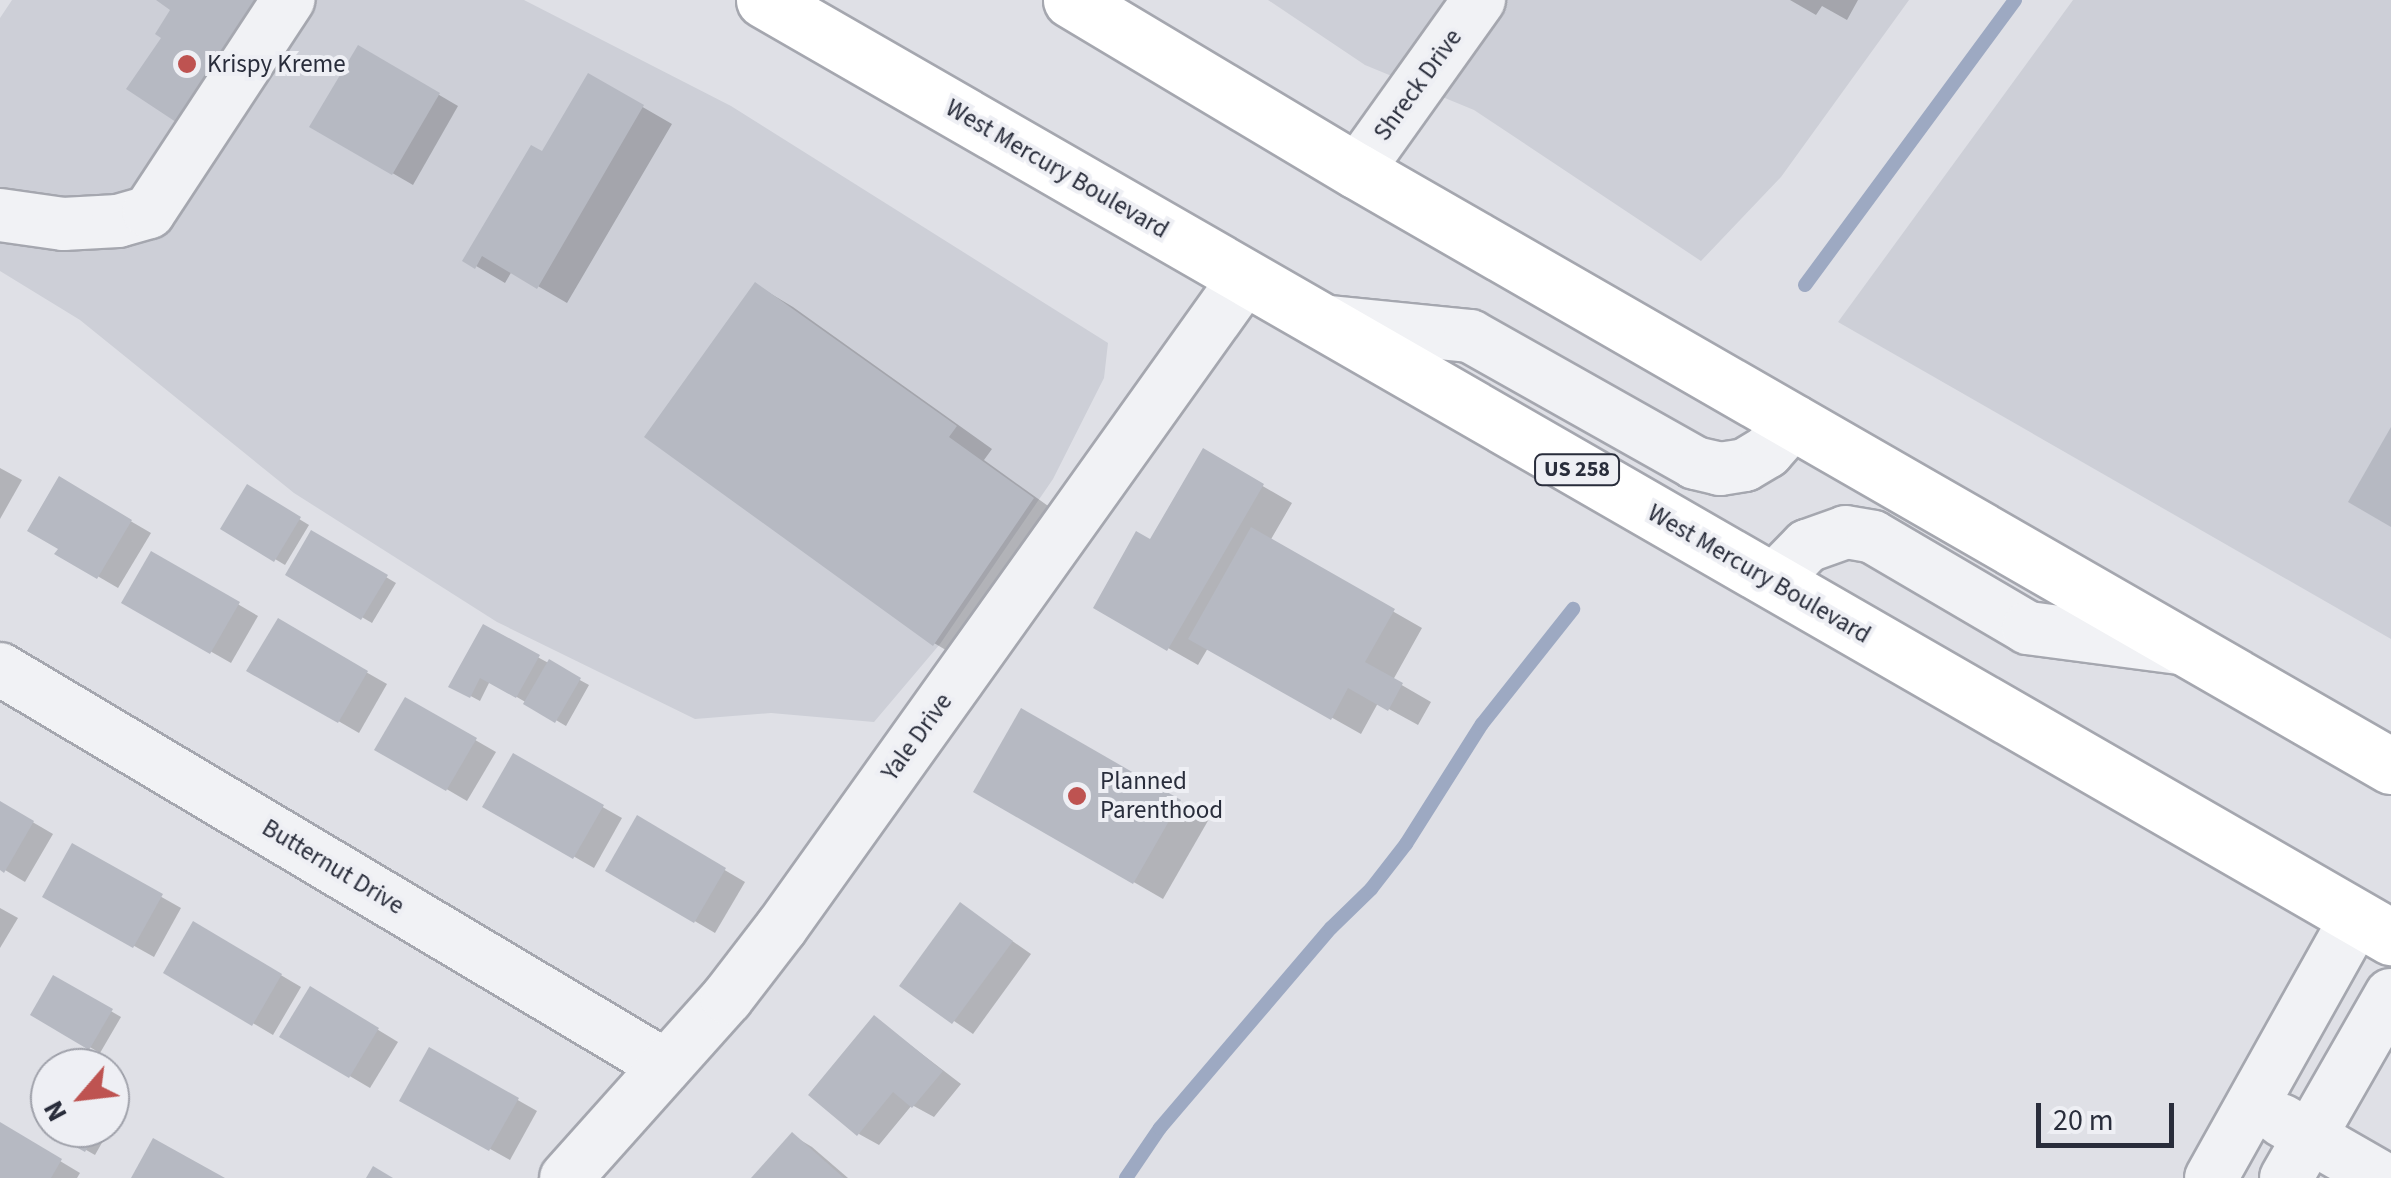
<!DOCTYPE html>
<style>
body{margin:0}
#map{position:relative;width:2391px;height:1178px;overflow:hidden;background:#dfe0e6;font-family:"Source Sans 3",sans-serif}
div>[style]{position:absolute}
.built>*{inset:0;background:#cdcfd7}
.shadow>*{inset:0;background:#0003}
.stream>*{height:14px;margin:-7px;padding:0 7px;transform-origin:7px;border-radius:7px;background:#9da9c2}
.building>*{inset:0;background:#b6b9c2}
.roads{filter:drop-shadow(2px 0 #a5a7af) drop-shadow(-2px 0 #a5a7af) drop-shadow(0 2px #a5a7af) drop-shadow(0 -2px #a5a7af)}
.minor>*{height:52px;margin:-26px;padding:0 26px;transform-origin:26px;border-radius:26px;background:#f1f2f5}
.highway>*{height:55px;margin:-27.5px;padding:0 27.5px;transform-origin:27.5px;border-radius:27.5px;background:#fff}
.dots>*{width:28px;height:28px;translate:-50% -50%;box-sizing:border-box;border:5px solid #eeeff4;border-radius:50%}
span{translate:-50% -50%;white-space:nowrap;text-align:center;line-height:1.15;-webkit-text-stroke:8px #eeeff4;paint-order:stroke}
.shield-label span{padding:2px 8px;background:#eeeff4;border:2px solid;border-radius:8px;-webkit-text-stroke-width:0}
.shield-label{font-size:22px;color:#292d3b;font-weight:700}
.poi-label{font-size:25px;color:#292d3b}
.left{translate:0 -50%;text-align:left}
.street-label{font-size:25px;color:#292d3b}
.north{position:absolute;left:30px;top:1048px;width:100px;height:100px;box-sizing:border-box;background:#eeeff4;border:2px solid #9fa1aa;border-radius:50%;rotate:242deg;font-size:28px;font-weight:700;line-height:40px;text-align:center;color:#292d3b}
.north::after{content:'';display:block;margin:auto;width:35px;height:45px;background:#be5351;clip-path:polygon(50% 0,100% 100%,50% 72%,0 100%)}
.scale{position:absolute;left:2036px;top:1103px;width:138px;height:45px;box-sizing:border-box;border:5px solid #292d3b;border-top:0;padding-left:12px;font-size:30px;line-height:35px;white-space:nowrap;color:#292d3b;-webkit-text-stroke:8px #eeeff4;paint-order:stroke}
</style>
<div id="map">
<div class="built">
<div style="clip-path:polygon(12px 0,524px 0,731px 106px,1108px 343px,1104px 378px,1053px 479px,940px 644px,874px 722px,771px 713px,695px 719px,497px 622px,294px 493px,80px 320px,0 271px,0 18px)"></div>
<div style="clip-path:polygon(1268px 0,1909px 0,1781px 177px,1701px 261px,1474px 110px,1365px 65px)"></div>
<div style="clip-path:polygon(2073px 0,2391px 0,2391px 639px,1838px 322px)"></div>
</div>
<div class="shadow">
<div style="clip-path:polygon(1790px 0,1858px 0,1847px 20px,1822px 6px,1816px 15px)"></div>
<div style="clip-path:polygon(359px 48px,458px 106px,413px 185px,313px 127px)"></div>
<div style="clip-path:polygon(589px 76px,672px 124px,567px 303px,512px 271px,505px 283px,466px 260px,543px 155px)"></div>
<div style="clip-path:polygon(756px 285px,793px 307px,992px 449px,984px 460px,1069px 521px,971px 665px,934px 643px)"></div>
<div style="clip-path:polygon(1204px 452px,1292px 503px,1270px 541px,1422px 628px,1393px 680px,1431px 702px,1418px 725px,1378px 703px,1361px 734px,1208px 648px,1198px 665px,1096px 607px,1151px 543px)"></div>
<div style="clip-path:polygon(0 468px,22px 480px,0 519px)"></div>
<div style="clip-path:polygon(60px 480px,151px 533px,118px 588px,58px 553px)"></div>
<div style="clip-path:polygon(248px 488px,309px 525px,285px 565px,223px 528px)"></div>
<div style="clip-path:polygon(312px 533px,396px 583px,372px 623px,288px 574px)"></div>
<div style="clip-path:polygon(152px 554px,258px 616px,231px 663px,124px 602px)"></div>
<div style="clip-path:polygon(278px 622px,387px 684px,359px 733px,250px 670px)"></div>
<div style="clip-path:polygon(484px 628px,589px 685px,566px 726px,490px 681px,480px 701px,452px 686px)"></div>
<div style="clip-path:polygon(406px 700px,496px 752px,467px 801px,378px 749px)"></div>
<div style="clip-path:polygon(1022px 711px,1209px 819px,1163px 899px,976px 791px)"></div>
<div style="clip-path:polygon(514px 757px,622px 818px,594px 868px,486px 806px)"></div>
<div style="clip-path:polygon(0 803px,53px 834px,25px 882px,0 867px)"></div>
<div style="clip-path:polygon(638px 819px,745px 882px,715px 933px,608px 870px)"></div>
<div style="clip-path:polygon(73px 847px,181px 908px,154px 957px,45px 896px)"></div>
<div style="clip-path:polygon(961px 905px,1031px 954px,973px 1034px,903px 986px)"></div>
<div style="clip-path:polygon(0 908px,18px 918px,0 948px)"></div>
<div style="clip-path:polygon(194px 924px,301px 987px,273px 1035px,166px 972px)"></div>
<div style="clip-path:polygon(54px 978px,121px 1017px,100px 1053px,33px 1014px)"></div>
<div style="clip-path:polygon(311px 989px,398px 1042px,370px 1088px,282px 1036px)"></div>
<div style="clip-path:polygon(875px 1018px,961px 1084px,934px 1117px,912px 1105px,879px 1145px,859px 1134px)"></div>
<div style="clip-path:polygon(430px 1050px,537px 1111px,510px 1160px,402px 1100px)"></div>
<div style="clip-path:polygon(110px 1106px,120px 1111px,95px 1155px,49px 1129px,110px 1128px)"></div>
<div style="clip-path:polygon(0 1125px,80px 1173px,77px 1178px,0 1178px)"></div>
<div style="clip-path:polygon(792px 1135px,812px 1147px,848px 1178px,754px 1178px)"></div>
</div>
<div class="stream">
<div style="left:1805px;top:285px;width:354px;rotate:-53.6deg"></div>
<div style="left:1126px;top:1178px;width:60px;rotate:-55.8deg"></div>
<div style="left:1160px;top:1128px;width:263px;rotate:-49.5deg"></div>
<div style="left:1331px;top:928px;width:56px;rotate:-44.3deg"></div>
<div style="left:1371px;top:889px;width:57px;rotate:-52.1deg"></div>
<div style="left:1406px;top:844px;width:142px;rotate:-57.7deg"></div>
<div style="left:1482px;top:724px;width:147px;rotate:-51.6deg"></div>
</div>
<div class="building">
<div style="clip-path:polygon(156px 0,271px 0,188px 130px,126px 89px,161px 38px,155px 34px,170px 10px)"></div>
<div style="clip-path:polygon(358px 45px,440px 93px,392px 175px,309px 127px)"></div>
<div style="clip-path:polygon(588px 73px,644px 105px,537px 289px,482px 256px,475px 269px,462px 261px,531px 145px,542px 151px)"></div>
<div style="clip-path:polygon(755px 282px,957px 426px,949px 437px,1034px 498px,933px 646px,644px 437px)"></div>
<div style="clip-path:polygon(2391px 427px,2391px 527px,2348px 502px)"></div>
<div style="clip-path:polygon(1203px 448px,1264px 484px,1167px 651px,1093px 608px,1136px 531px,1150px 539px)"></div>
<div style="clip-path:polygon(59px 476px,132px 520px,97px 579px,54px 554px,58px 549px,27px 531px)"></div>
<div style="clip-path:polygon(247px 484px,301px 517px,274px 562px,220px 529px)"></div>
<div style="clip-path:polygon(1251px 527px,1395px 609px,1365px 662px,1403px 683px,1388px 711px,1348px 688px,1331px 720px,1188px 639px)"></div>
<div style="clip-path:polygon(311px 530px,388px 575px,361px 620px,285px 575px)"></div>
<div style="clip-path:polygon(151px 551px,240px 602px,210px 654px,121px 603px)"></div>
<div style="clip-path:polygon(278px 618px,368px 671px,338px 723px,246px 671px)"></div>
<div style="clip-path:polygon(483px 624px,540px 655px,516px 698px,480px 678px,470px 698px,448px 687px)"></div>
<div style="clip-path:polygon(549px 659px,581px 678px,555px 723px,523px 704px)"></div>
<div style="clip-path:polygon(405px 697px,477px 738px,446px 791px,374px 750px)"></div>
<div style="clip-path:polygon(1021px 708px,1181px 800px,1133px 884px,973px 792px)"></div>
<div style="clip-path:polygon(513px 753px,604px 805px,573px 859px,482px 807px)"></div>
<div style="clip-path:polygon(0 801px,34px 821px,4px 873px,0 870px)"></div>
<div style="clip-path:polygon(637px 815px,726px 868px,694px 923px,605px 871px)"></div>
<div style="clip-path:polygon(72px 843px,163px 894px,133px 948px,42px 897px)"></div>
<div style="clip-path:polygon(960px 902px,1013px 941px,952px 1024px,899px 986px)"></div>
<div style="clip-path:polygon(193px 921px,282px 974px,252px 1026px,163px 973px)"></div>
<div style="clip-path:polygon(53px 975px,113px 1009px,89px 1050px,30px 1015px)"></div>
<div style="clip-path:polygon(310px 986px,379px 1028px,349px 1078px,279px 1037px)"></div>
<div style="clip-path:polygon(874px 1015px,943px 1071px,912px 1108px,893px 1092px,857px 1136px,808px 1095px)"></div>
<div style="clip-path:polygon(429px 1047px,519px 1098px,489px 1151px,399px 1101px)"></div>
<div style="clip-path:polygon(0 1122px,62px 1159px,51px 1178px,0 1178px)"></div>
<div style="clip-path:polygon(50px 1122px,50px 1128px,98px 1128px,85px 1152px,42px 1128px)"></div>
<div style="clip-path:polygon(792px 1132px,844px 1178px,751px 1178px)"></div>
<div style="clip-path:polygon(153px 1138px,225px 1178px,131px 1178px)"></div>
<div style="clip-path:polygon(373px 1166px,393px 1178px,366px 1178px)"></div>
</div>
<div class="roads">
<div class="minor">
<div style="left:1357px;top:171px;width:210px;rotate:-54.5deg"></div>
<div style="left:0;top:215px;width:64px;rotate:8.1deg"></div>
<div style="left:63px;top:224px;width:55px;rotate:-3.1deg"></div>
<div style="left:118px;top:221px;width:32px;rotate:-16deg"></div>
<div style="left:149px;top:212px;width:254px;rotate:-56.7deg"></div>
<div style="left:1319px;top:321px;width:152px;rotate:5.7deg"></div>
<div style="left:1470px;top:336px;width:258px;rotate:29.4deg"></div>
<div style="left:1695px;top:463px;width:26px;rotate:13deg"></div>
<div style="left:1720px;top:469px;width:25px;rotate:-9deg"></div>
<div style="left:1745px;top:465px;width:26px;rotate:-31deg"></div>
<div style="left:1767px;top:452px;width:41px;rotate:-48.9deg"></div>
<div style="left:1773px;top:581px;width:49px;rotate:-45.8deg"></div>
<div style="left:1807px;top:546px;width:41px;rotate:-19.7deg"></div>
<div style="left:1846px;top:532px;width:27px;rotate:10deg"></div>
<div style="left:1873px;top:537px;width:180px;rotate:30.4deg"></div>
<div style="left:2028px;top:628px;width:161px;rotate:7.5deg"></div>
<div style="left:0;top:669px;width:775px;rotate:30.8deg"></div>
<div style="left:2281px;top:1120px;width:116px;rotate:29.9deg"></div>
<div style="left:566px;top:1178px;width:241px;rotate:-48.2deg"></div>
<div style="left:727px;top:998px;width:88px;rotate:-52.4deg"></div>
<div style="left:781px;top:928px;width:799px;rotate:-54.48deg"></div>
<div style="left:2211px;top:1178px;width:299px;rotate:-60.8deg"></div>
<div style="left:2286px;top:1178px;width:211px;rotate:-60.2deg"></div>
</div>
<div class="highway">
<div style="left:764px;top:0;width:1878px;rotate:29.94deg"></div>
<div style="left:1071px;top:0;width:333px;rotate:30.9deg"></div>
<div style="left:1357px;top:171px;width:1193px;rotate:29.92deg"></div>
</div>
</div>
<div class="dots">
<div style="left:187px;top:64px;background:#be5351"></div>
<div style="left:1077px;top:796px;background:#be5351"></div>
</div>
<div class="shield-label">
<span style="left:1577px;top:470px">US 258</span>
</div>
<div class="poi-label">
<span class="left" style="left:207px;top:64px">Krispy Kreme</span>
<span class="left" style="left:1100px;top:796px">Planned<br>Parenthood</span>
</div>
<div class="street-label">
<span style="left:1418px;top:85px;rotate:-54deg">Shreck Drive</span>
<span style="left:1057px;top:169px;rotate:30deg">West Mercury Boulevard</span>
<span style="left:1759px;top:574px;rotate:30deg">West Mercury Boulevard</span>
<span style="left:917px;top:737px;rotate:-54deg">Yale Drive</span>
<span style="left:333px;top:867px;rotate:31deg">Butternut Drive</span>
</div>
<div class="north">N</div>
<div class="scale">20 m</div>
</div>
